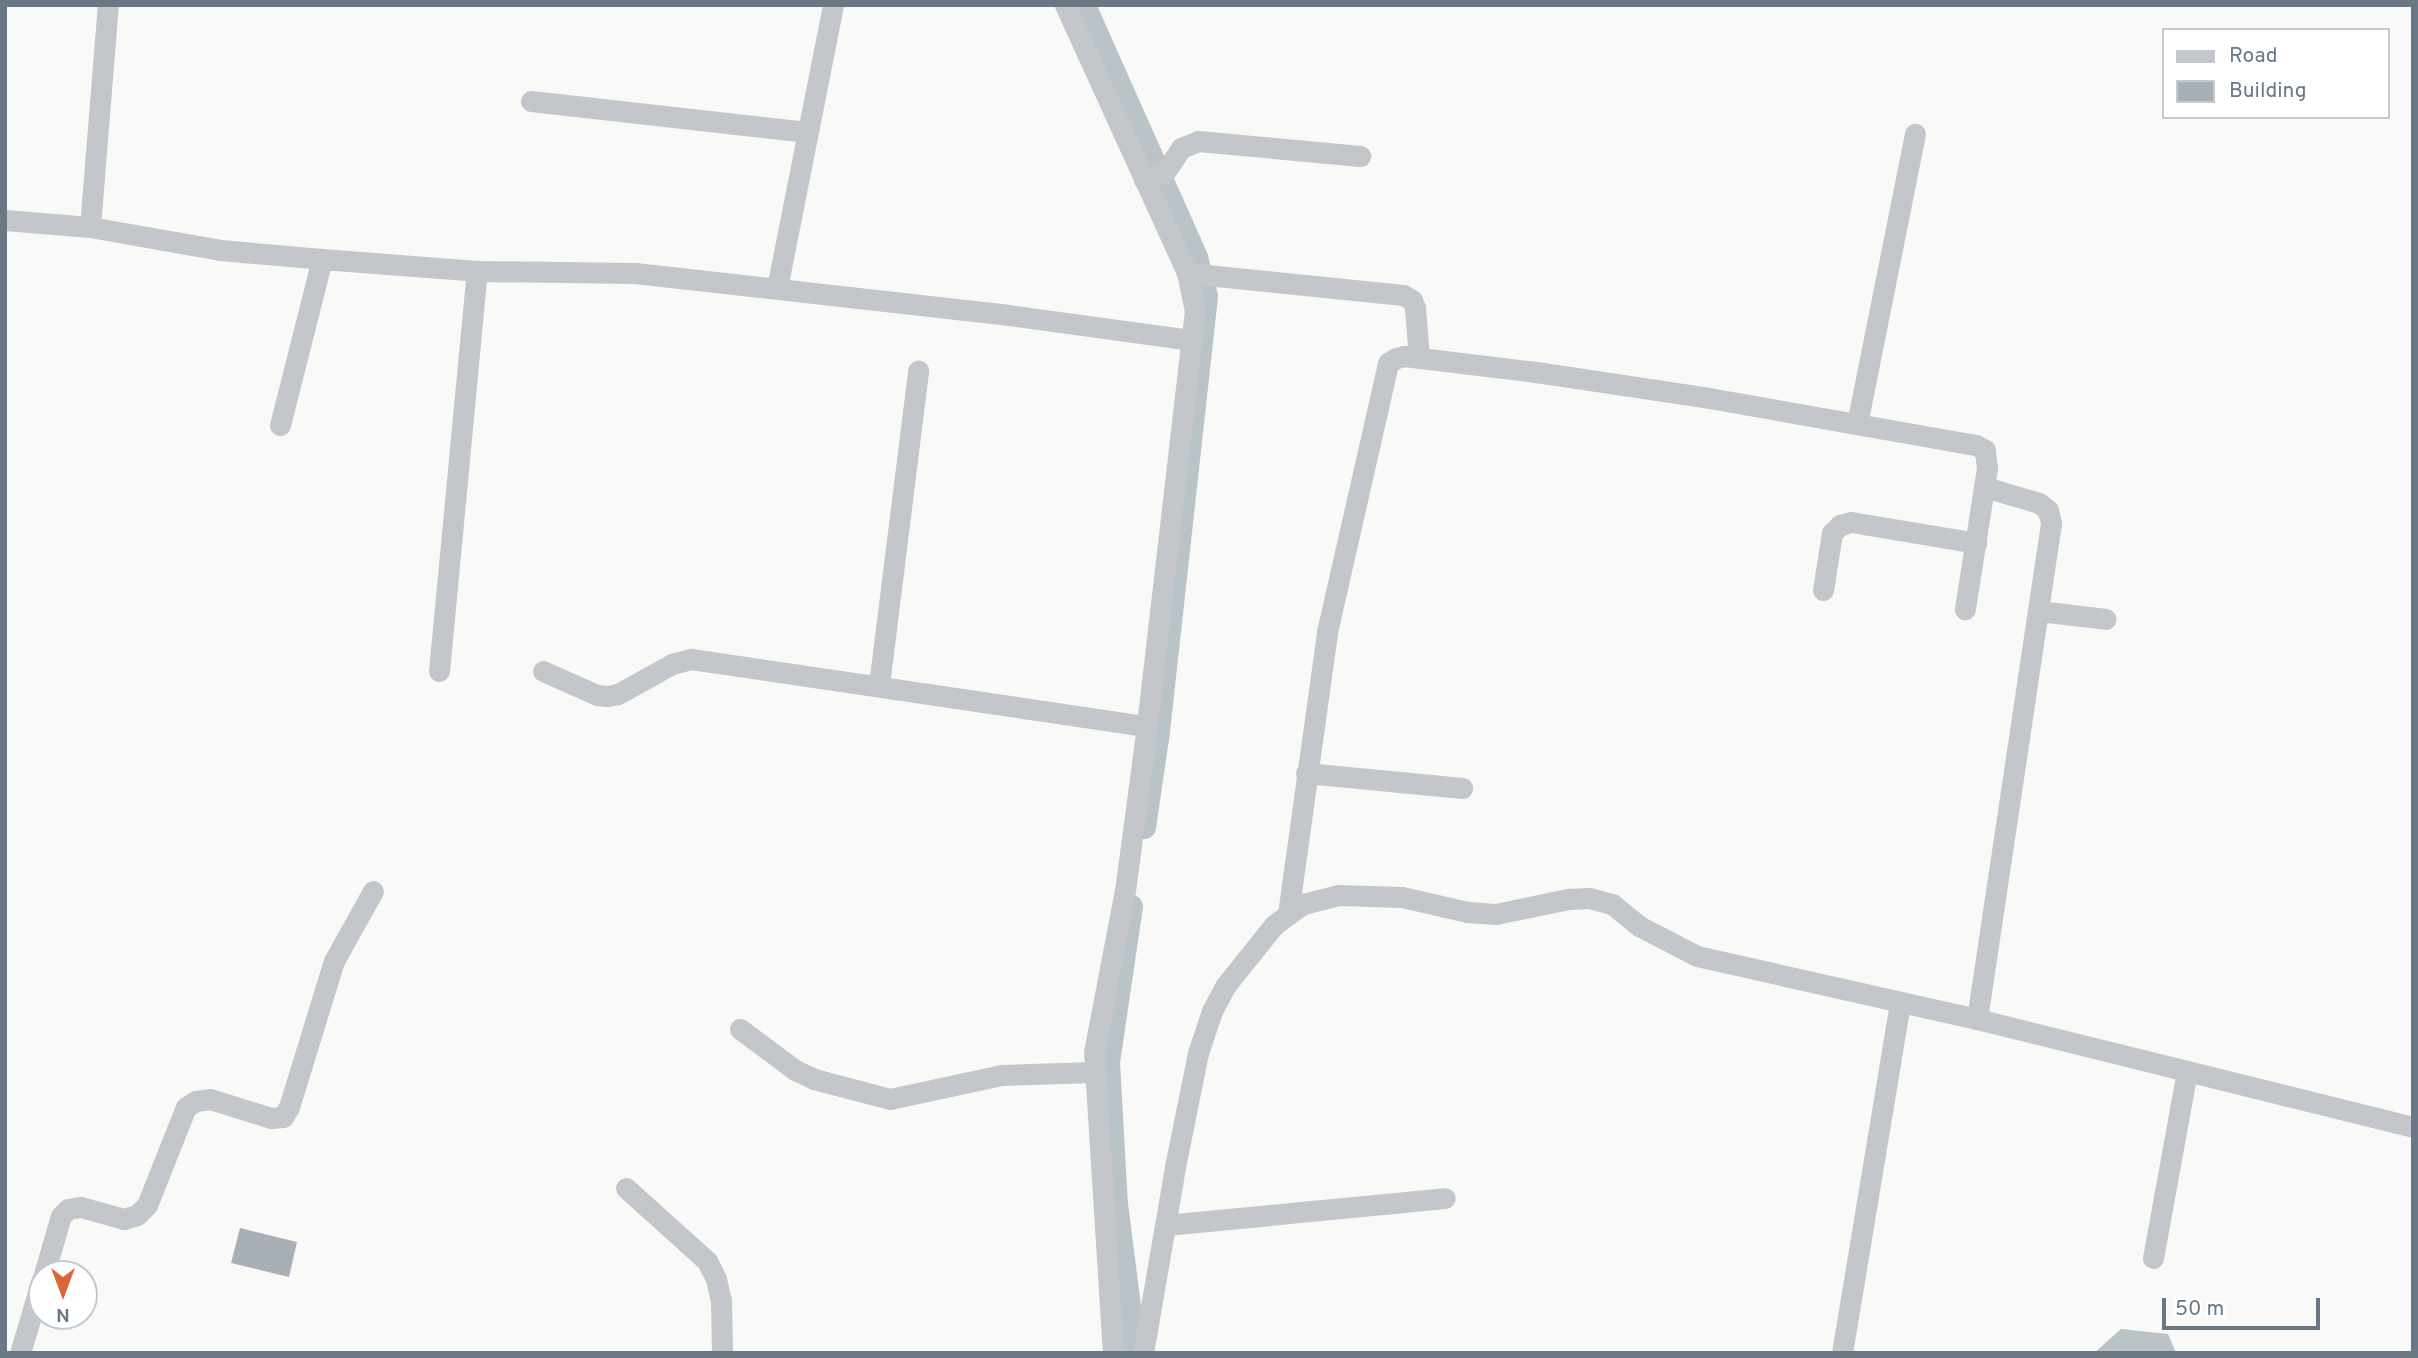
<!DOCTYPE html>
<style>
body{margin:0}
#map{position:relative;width:2418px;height:1358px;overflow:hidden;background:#f9f9f7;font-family:Overpass,sans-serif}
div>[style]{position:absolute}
.water>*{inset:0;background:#bac3c8}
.canal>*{height:23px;margin:-11.5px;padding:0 11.5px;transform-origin:11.5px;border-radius:11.5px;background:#bac3c8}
.building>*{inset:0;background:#a8afb6}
.minor>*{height:21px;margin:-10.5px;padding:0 10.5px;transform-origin:10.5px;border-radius:10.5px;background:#c3c6ca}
span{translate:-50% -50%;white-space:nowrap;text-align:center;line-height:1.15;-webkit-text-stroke:7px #fff;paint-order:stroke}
.frame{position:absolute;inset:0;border:7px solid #6a7886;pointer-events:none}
.legend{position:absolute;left:2162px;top:28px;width:228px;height:91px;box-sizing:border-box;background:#fff;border:2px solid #c3c9cf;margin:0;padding:9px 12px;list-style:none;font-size:21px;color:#6a7886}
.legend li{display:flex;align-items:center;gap:14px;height:35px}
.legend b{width:35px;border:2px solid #c3c9cf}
.north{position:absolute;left:28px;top:1260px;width:70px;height:70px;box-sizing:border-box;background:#fff;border:2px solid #c3c9cf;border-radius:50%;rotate:180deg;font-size:19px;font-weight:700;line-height:28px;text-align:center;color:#6a7886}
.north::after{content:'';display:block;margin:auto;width:24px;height:32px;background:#d96738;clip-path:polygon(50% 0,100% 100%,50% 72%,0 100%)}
.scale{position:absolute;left:2162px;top:1298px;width:158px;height:32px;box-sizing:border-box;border:4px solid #6a7886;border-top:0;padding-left:9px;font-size:21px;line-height:24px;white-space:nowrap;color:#6a7886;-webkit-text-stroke:5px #fff;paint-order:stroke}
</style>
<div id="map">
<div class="water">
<div style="clip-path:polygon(2121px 1329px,2168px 1334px,2176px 1353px,2094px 1353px)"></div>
</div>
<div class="canal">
<div style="left:1084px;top:5px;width:276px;rotate:66deg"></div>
<div style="left:1196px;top:257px;width:40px;rotate:75.6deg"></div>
<div style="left:1206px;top:296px;width:445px;rotate:96.3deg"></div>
<div style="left:1157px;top:738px;width:90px;rotate:98.3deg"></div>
<div style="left:1131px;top:906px;width:158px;rotate:98.4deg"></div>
<div style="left:1108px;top:1062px;width:141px;rotate:86.8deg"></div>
<div style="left:1116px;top:1203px;width:151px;rotate:82.8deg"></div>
</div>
<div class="building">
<div style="clip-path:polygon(240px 1228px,297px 1242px,289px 1277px,231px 1263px)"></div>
</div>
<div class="minor">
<div style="left:1065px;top:5px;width:294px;rotate:65.5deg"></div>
<div style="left:1187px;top:273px;width:38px;rotate:78deg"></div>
<div style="left:1195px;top:310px;width:419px;rotate:96.6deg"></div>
<div style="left:1147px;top:726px;width:165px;rotate:97.6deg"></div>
<div style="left:1125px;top:890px;width:165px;rotate:100.8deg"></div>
<div style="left:1094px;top:1052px;width:302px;rotate:86.4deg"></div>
<div style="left:531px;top:101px;width:278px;rotate:6.4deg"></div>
<div style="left:1144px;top:180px;width:22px;rotate:-21deg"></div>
<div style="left:1165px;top:172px;width:29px;rotate:-56deg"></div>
<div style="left:1181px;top:148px;width:18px;rotate:-22deg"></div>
<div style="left:1198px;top:141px;width:163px;rotate:5.3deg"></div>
<div style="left:5px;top:220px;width:85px;rotate:4.7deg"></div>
<div style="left:90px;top:227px;width:132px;rotate:10deg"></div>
<div style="left:220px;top:250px;width:102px;rotate:5deg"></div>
<div style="left:322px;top:259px;width:155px;rotate:4.4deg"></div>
<div style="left:477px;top:271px;width:158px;rotate:0.7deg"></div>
<div style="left:635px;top:273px;width:368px;rotate:6.4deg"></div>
<div style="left:1001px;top:314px;width:193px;rotate:7.8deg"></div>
<div style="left:90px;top:227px;width:223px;rotate:-85.4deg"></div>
<div style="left:1187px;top:273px;width:217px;rotate:5.8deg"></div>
<div style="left:1403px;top:295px;width:10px;rotate:29deg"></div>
<div style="left:1412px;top:300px;width:9px;rotate:69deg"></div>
<div style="left:1415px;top:308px;width:50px;rotate:85.4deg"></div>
<div style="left:777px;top:288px;width:288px;rotate:-78.8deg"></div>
<div style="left:1857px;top:424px;width:296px;rotate:-78.7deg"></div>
<div style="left:280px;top:425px;width:171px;rotate:-75.8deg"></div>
<div style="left:1823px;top:590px;width:58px;rotate:-81deg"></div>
<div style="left:1832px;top:533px;width:11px;rotate:-45deg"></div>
<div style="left:1840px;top:525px;width:11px;rotate:-15deg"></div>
<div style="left:1851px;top:522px;width:127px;rotate:9.5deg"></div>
<div style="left:2039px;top:611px;width:67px;rotate:6.8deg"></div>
<div style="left:439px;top:671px;width:402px;rotate:-84.6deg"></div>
<div style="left:543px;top:671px;width:59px;rotate:24deg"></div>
<div style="left:597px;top:695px;width:10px;rotate:6deg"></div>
<div style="left:607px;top:696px;width:11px;rotate:-10deg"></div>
<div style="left:618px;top:694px;width:62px;rotate:-29.1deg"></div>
<div style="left:672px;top:664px;width:20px;rotate:-15deg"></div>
<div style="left:691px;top:659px;width:461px;rotate:8.4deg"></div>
<div style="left:879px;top:685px;width:317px;rotate:-82.9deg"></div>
<div style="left:1306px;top:773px;width:157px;rotate:5.5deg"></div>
<div style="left:1288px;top:914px;width:285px;rotate:-82.1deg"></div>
<div style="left:1327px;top:632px;width:276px;rotate:-77.2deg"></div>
<div style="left:1388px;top:363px;width:9px;rotate:-32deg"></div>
<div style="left:1396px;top:358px;width:8px;rotate:-14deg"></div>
<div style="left:1404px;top:356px;width:133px;rotate:6.9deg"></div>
<div style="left:1536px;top:372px;width:175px;rotate:8.5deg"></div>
<div style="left:1709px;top:398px;width:271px;rotate:10deg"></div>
<div style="left:1976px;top:445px;width:10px;rotate:29deg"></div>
<div style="left:1985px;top:450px;width:18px;rotate:84deg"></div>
<div style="left:1987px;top:468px;width:143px;rotate:98.9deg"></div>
<div style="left:1977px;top:1019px;width:501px;rotate:-81.51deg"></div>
<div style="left:2051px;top:523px;width:13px;rotate:-103deg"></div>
<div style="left:2048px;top:510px;width:11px;rotate:-142deg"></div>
<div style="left:2039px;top:503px;width:56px;rotate:-163.5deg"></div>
<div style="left:740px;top:1029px;width:69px;rotate:36.7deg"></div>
<div style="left:795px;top:1070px;width:21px;rotate:25deg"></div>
<div style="left:814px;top:1079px;width:79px;rotate:14.7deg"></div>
<div style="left:890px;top:1099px;width:114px;rotate:-12.2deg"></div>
<div style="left:1001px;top:1075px;width:93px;rotate:-1.8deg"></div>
<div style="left:626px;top:1188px;width:109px;rotate:42deg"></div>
<div style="left:707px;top:1261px;width:20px;rotate:63deg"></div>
<div style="left:716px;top:1279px;width:22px;rotate:77deg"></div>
<div style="left:721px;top:1300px;width:53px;rotate:88.9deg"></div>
<div style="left:1166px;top:1225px;width:280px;rotate:-5.5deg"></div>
<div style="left:2153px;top:1258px;width:190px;rotate:-79.7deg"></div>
<div style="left:44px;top:1274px;width:60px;rotate:-73.7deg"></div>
<div style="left:61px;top:1216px;width:10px;rotate:-45deg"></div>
<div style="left:68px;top:1209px;width:13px;rotate:-9deg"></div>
<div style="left:81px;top:1207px;width:45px;rotate:15.6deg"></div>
<div style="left:124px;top:1219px;width:14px;rotate:-17deg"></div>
<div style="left:137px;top:1215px;width:14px;rotate:-45deg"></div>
<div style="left:147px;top:1205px;width:105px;rotate:-68.3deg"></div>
<div style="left:186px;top:1107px;width:12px;rotate:-31deg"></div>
<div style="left:196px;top:1101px;width:14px;rotate:-8deg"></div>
<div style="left:210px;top:1099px;width:64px;rotate:17.3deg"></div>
<div style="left:271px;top:1118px;width:12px;rotate:-5deg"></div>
<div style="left:283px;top:1117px;width:12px;rotate:-59deg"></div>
<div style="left:289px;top:1107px;width:153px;rotate:-72.9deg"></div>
<div style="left:334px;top:961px;width:80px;rotate:-60.9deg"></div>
<div style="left:20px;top:1353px;width:77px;rotate:-73.4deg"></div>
<div style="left:1143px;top:1353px;width:189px;rotate:-80.2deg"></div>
<div style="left:1175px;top:1167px;width:116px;rotate:-78.6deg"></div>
<div style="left:1198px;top:1053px;width:44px;rotate:-71.6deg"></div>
<div style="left:1212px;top:1011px;width:30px;rotate:-62deg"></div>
<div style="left:1226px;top:985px;width:77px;rotate:-51.3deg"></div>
<div style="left:1274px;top:925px;width:36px;rotate:-36deg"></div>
<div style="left:1303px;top:904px;width:37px;rotate:-14deg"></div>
<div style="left:1339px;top:895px;width:63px;rotate:1.8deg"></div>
<div style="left:1402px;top:897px;width:67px;rotate:13deg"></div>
<div style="left:1467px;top:912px;width:29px;rotate:4deg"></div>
<div style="left:1496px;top:914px;width:74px;rotate:-11.8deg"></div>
<div style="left:1568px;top:899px;width:21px;rotate:-3deg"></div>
<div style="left:1589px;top:898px;width:24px;rotate:15deg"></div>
<div style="left:1612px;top:904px;width:35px;rotate:39deg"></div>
<div style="left:1639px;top:926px;width:65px;rotate:27.3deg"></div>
<div style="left:1697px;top:956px;width:287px;rotate:12.7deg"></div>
<div style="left:1977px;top:1019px;width:449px;rotate:13.9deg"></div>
<div style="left:1842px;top:1353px;width:355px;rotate:-80.6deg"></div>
</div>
<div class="frame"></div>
<ul class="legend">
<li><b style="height:9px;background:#c3c6ca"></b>Road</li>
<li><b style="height:19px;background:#a8afb6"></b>Building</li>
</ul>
<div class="north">N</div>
<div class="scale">50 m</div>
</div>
